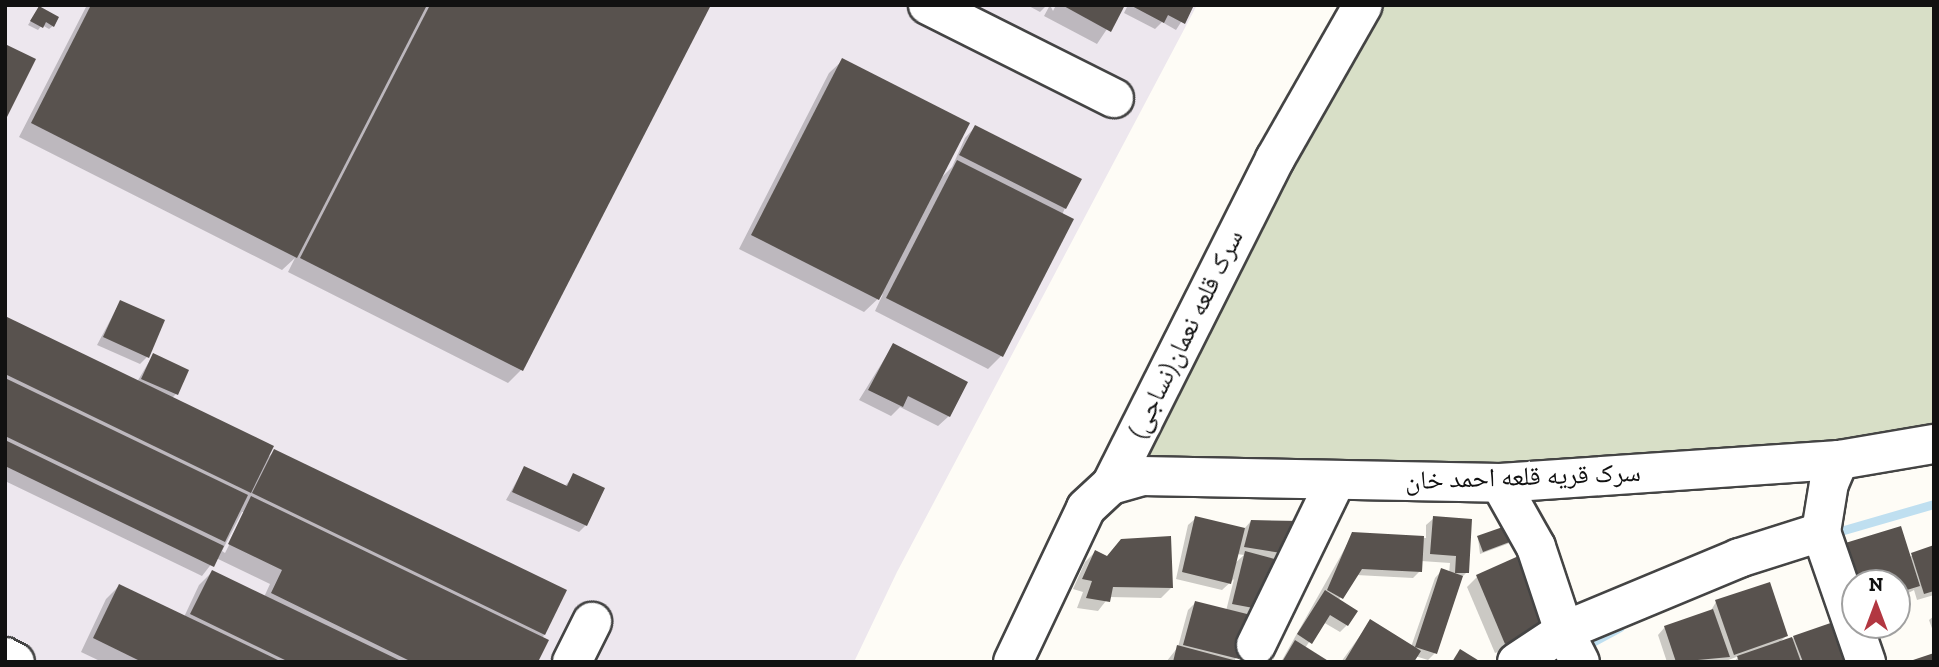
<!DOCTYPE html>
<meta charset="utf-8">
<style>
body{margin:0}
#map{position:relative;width:1939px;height:667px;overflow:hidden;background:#fefcf6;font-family:"Zilla Slab","Noto Naskh Arabic",serif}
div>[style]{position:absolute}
.industrial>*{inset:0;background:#ede7ee}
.cemetery>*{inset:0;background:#d8dfc7}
.shadow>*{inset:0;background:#0003}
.stream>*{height:9px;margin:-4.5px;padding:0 4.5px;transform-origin:4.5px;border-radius:4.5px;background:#bfdff0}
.building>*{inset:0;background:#58524e}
.roads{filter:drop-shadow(2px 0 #444) drop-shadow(-2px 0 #444) drop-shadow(0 2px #444) drop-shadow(0 -2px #444)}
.minor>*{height:38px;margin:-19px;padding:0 19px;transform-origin:19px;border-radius:19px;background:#fff}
span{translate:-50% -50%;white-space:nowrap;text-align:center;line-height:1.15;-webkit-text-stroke:7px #fff;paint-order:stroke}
.street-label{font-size:26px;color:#111}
.frame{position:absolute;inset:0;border:7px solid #111;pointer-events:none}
.north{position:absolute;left:1841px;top:569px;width:70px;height:70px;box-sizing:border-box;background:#fff;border:2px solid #a0a0a0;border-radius:50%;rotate:0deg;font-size:19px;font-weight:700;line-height:28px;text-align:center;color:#111}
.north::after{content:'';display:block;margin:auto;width:24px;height:32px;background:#b23741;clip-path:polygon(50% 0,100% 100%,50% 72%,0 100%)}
</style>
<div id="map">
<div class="industrial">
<div style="clip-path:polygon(5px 5px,1197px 5px,897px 572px,854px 662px,5px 662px)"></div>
</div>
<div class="cemetery">
<div style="clip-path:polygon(1363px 5px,1934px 5px,1934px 444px,1839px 460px,1142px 476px,1127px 454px)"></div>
</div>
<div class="shadow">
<div style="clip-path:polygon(87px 5px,709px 5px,521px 370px,508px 383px,288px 272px,295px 258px,282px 270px,19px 137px)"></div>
<div style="clip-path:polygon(1027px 5px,1047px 5px,1040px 12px)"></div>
<div style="clip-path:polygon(1050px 5px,1053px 11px,1056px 5px,1123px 5px,1097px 44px,1044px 16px)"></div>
<div style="clip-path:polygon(1128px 5px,1192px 5px,1176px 30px,1162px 22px,1155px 29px,1124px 13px)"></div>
<div style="clip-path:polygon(39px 8px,53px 26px,49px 29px,42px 25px,38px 30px,28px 25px)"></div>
<div style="clip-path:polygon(843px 60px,939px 180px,952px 167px,965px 138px,975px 127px,1065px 208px,1001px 356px,988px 369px,875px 311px,883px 294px,864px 312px,739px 249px,829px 73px)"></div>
<div style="clip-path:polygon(120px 302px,147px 357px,140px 364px,97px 345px)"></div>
<div style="clip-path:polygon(evenodd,5px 318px,137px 382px,153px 355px,176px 394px,172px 398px,266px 459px,275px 451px,544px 634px,537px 662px,102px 662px,81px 652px,106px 599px,119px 586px,184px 617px,199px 585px,212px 572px,264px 597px,270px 584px,216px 558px,202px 576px,5px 481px,5px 318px,242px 512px,246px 512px,225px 553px,222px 551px,242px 512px)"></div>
<div style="clip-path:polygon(893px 345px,949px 416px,938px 426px,900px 407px,891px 416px,859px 400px)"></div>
<div style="clip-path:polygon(524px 468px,565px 486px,574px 475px,586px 525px,579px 532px,506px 500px)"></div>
<div style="clip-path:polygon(evenodd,1196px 518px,1244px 529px,1251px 521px,1298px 522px,1234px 662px,1166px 662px,1178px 647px,1188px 610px,1195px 603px,1226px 611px,1234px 579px,1222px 590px,1176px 579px,1188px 525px,1196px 518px,1237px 554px,1244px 555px,1234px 564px,1237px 554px)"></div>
<div style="clip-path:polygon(1434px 518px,1467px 572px,1460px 579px,1435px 653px,1428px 660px,1415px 656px,1412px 662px,1341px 662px,1370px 622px,1411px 647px,1435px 578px,1442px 570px,1449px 573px,1450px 563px,1421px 561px,1420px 571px,1413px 578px,1356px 575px,1338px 601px,1355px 612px,1347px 625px,1340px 632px,1323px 622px,1305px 648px,1327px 662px,1281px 662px,1353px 534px,1426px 538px,1426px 525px)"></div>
<div style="clip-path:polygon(1478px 538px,1518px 540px,1480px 554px)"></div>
<div style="clip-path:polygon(1934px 547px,1934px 595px,1917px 600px,1914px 590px,1897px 599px,1897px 583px,1833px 556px,1909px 557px)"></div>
<div style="clip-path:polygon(1095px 552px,1171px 588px,1161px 598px,1109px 597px,1098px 611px,1077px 608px,1083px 592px,1073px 589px,1085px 562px)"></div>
<div style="clip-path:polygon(1477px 577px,1542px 635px,1495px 653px,1467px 587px)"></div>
<div style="clip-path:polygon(1716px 602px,1786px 636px,1778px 644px,1794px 638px,1859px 662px,1734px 662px,1739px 656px,1723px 662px,1667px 662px,1658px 635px,1665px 627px,1710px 612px)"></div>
<div style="clip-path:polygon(1934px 616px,1934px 634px,1929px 620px)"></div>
</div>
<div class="stream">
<div style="left:1830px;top:534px;width:108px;rotate:-16.1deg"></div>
<div style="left:1583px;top:647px;width:42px;rotate:-28.4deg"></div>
</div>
<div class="building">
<div style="clip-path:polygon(91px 5px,427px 5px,297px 258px,31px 123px)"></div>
<div style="clip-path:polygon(430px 5px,711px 5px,523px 371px,300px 258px)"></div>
<div style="clip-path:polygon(1062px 5px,1125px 5px,1111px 32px)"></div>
<div style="clip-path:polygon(1130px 5px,1194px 5px,1185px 24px,1168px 15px,1164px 23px)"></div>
<div style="clip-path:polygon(39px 6px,59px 17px,54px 27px,46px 22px,43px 28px,30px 21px)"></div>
<div style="clip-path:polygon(5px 44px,36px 59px,5px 121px)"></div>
<div style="clip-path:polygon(842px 58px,970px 123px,879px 300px,751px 235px)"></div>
<div style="clip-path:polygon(975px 125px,1082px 179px,1066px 209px,959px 155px)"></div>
<div style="clip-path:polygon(957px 160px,1074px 219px,1003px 357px,886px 298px)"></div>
<div style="clip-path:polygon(120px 300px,165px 320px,149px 358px,103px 337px)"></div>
<div style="clip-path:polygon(5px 316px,274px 446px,251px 493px,5px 374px)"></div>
<div style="clip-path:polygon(893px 343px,968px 382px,950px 417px,908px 396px,903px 407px,868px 390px)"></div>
<div style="clip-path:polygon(153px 353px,189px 370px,178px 395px,141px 379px)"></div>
<div style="clip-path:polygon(5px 378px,248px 495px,225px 542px,5px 436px)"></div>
<div style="clip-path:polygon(5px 440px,224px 546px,214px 567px,5px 466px)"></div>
<div style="clip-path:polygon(274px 449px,567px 590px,545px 635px,252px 493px)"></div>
<div style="clip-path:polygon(524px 466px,567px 486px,573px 473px,605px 488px,587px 526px,512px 492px)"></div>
<div style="clip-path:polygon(251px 496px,549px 640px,538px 662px,412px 662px,271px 593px,282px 570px,228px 544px)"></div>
<div style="clip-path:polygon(1195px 516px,1245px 528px,1231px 584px,1182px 572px)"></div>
<div style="clip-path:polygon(1433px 516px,1472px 519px,1469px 573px,1455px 573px,1456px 556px,1430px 554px)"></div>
<div style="clip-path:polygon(1251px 520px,1300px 521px,1288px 554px,1244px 547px)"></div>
<div style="clip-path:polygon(1517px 522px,1523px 537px,1483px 552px,1477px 536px)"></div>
<div style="clip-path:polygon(1901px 526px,1920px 586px,1897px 593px,1897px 583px,1855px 583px,1842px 544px)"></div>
<div style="clip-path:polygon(1352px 532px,1424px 536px,1422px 572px,1362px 569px,1343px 599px,1327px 590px)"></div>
<div style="clip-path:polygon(1171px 536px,1173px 588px,1113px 587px,1110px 602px,1086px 598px,1092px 581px,1082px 579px,1095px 550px,1107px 556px,1121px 539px)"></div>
<div style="clip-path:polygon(1934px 545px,1934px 591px,1924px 594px,1911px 553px)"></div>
<div style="clip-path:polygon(1245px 551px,1278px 560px,1264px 610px,1232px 604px)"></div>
<div style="clip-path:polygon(1523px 554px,1554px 625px,1505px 644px,1476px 575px)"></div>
<div style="clip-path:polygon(1441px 568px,1463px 576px,1437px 654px,1415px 647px,1421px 651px,1414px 662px,1344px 662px,1370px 619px,1415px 647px)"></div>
<div style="clip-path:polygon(212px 570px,403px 662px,289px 662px,190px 614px)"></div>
<div style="clip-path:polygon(1770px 582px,1788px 636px,1734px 655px,1715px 600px)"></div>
<div style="clip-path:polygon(119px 584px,282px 662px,142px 662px,93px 638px)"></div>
<div style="clip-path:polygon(1325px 590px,1358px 611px,1348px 626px,1330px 615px,1312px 644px,1297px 634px)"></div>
<div style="clip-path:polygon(1195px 601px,1251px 615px,1239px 659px,1183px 645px)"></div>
<div style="clip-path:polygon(1713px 609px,1730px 657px,1676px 662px,1664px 626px)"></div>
<div style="clip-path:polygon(1845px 618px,1861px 662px,1803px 662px,1793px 636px)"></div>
<div style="clip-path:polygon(1792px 637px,1801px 662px,1739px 662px,1737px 656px)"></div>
<div style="clip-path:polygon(1295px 640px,1330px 662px,1282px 662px)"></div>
<div style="clip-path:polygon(1177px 645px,1237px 661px,1237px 662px,1173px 662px)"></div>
<div style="clip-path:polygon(1460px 649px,1481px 662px,1452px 662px)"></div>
<div style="clip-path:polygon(1934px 653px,1934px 662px,1910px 662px,1910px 661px)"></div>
</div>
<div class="roads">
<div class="minor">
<div style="left:928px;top:5px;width:208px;rotate:26.6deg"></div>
<div style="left:1839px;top:460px;width:25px;rotate:113deg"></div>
<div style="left:1829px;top:483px;width:50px;rotate:99.3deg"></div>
<div style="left:1821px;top:532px;width:138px;rotate:70.9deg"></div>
<div style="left:1500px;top:483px;width:73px;rotate:60.6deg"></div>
<div style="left:1536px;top:547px;width:89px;rotate:71.6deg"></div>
<div style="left:1564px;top:631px;width:35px;rotate:63deg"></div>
<div style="left:1111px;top:485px;width:32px;rotate:-16deg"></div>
<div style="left:1142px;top:476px;width:358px;rotate:1.1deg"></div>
<div style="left:1500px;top:483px;width:340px;rotate:-3.9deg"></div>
<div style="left:1839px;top:460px;width:96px;rotate:-9.6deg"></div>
<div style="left:1256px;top:645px;width:181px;rotate:-64.1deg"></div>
<div style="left:5px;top:657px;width:11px;rotate:27deg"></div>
<div style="left:572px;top:662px;width:45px;rotate:-63.4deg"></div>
<div style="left:1013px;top:662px;width:170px;rotate:-64.6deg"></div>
<div style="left:1086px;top:508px;width:34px;rotate:-43deg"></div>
<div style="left:1111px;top:485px;width:365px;rotate:-63.3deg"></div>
<div style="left:1275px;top:159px;width:177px;rotate:-60.3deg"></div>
<div style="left:1517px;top:662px;width:56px;rotate:-33.4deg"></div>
<div style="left:1564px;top:631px;width:190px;rotate:-22.6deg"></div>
<div style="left:1739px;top:558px;width:86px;rotate:-17.6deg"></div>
</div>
</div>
<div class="street-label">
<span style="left:1186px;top:334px;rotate:-64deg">سرک قلعه نعمان(نساجی)</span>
<span style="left:1523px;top:477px;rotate:-2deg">سرک قریه قلعه احمد خان</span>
</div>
<div class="frame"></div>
<div class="north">N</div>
</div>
